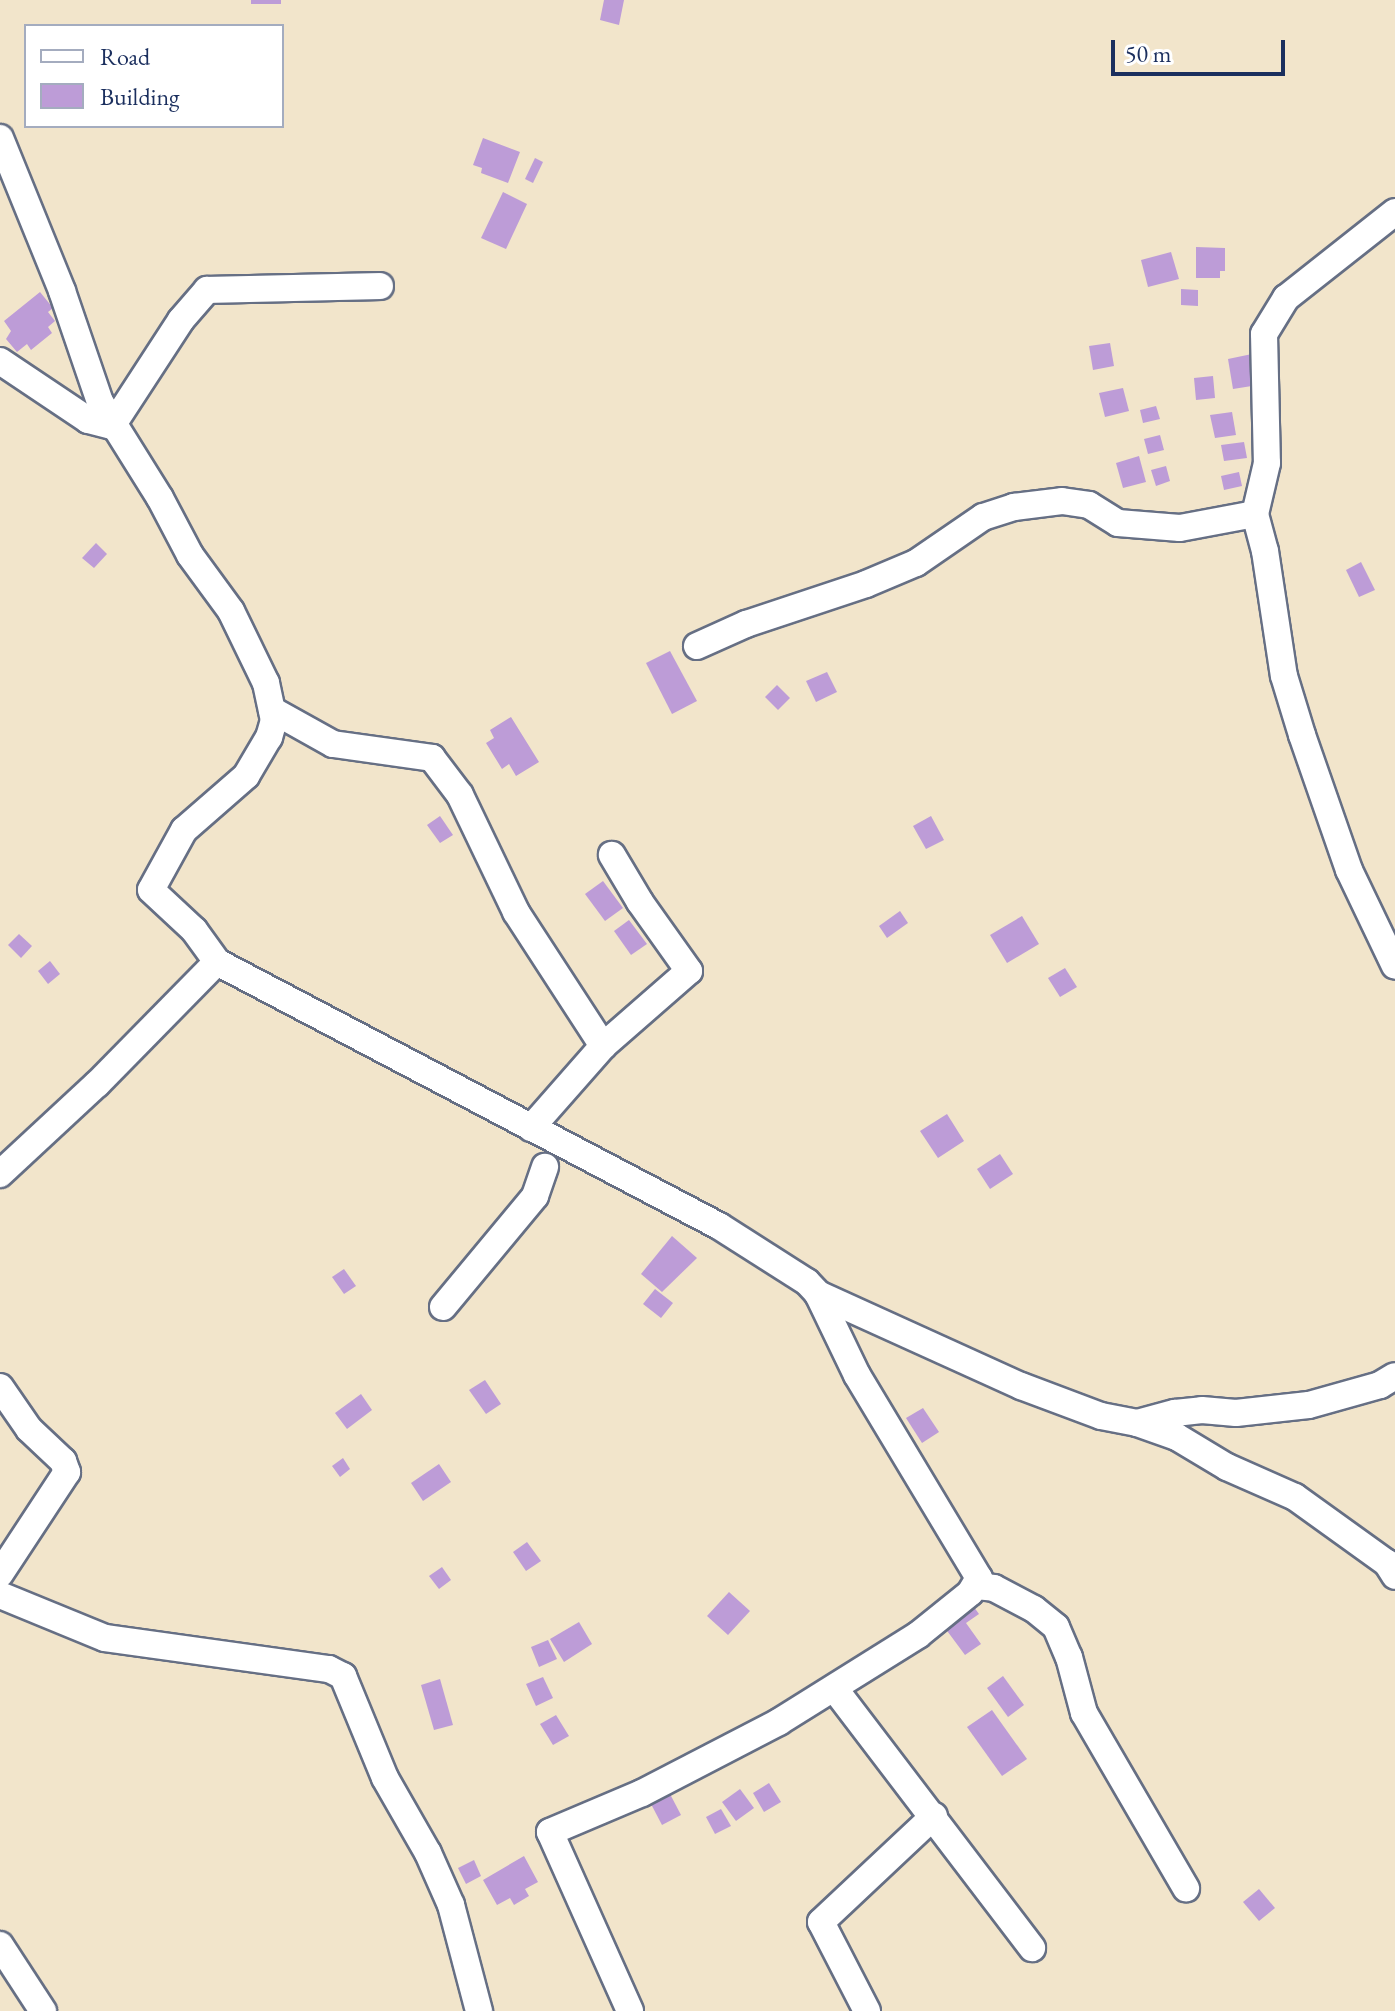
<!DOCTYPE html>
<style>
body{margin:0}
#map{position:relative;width:1395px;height:2011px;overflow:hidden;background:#f2e5cb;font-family:"EB Garamond",serif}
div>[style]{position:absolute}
.building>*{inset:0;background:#bd9cd7}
.roads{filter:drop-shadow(2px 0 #666f84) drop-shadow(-2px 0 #666f84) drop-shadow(0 2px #666f84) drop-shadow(0 -2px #666f84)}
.minor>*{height:26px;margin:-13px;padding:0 13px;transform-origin:13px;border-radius:13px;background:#fff}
span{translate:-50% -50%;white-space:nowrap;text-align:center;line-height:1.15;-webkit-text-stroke:6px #fff;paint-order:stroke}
.legend{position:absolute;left:24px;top:24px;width:260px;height:104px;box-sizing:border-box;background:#fff;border:2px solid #a4acbf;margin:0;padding:10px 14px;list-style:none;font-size:24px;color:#1b2f5e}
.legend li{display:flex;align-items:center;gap:16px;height:40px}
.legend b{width:40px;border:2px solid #a4acbf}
.scale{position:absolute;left:1111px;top:40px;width:174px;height:36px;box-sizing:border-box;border:4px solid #1b2f5e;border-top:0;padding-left:10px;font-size:24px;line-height:28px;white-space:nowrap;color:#1b2f5e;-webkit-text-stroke:6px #fff;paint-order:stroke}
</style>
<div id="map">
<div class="building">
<div style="clip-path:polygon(251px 0,281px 0,281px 4px,251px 4px)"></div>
<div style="clip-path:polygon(604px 0,624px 0,619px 25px,600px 20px)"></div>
<div style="clip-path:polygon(483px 138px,520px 152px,508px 183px,481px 173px,482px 168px,473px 165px)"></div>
<div style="clip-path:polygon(535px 158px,543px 162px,533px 183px,525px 179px)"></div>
<div style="clip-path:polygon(503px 192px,527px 204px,506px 249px,481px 238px)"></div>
<div style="clip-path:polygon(1196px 247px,1225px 248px,1225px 271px,1220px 271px,1220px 278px,1196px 278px)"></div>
<div style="clip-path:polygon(1171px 252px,1179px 279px,1148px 287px,1141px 260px)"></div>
<div style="clip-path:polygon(1181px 289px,1198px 290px,1198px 306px,1181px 305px)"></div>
<div style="clip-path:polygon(40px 292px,53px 308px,48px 312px,55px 321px,48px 327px,52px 333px,31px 350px,27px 344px,17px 352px,6px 339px,11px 331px,4px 321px)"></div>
<div style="clip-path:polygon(1110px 343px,1114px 366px,1093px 370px,1089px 346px)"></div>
<div style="clip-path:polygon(1252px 354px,1258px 385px,1233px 389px,1228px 359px)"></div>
<div style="clip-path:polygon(1213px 376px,1215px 398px,1196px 400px,1194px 378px)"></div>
<div style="clip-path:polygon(1123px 388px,1129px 411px,1105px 417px,1099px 393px)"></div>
<div style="clip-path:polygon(1156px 406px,1160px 419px,1143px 423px,1140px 410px)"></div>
<div style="clip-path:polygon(1232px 412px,1236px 435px,1215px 438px,1210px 415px)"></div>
<div style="clip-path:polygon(1160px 435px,1164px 450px,1148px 454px,1144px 439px)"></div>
<div style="clip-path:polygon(1244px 442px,1247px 458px,1224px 461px,1221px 445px)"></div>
<div style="clip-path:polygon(1139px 456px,1146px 482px,1123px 488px,1116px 463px)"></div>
<div style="clip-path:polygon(1166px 466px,1170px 481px,1156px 486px,1151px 470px)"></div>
<div style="clip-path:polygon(1239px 472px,1242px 486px,1224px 490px,1221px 476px)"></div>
<div style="clip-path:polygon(96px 543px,107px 554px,94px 568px,82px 558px)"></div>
<div style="clip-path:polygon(1361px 562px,1375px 590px,1359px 597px,1346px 570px)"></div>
<div style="clip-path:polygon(670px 651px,697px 701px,672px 714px,646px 663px)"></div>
<div style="clip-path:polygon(827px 672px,837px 692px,816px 702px,806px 681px)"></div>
<div style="clip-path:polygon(777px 685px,790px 698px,778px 710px,765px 697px)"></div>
<div style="clip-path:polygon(511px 717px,539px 762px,516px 776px,509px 764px,502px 769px,486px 743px,494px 738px,490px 730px)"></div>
<div style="clip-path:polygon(440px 816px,453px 835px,440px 843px,427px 825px)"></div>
<div style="clip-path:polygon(931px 816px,944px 840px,926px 849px,913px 826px)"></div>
<div style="clip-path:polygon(603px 881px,623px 908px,605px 921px,585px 894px)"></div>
<div style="clip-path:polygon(900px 911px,908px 923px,887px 938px,879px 926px)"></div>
<div style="clip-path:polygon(1022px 916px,1039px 944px,1007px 963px,990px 935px)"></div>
<div style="clip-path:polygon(629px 920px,647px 944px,631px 955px,614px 931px)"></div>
<div style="clip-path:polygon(19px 934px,32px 946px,21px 958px,8px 945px)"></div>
<div style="clip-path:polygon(50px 961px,60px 974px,48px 984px,38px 971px)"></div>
<div style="clip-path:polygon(1065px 968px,1077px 987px,1060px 997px,1048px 978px)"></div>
<div style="clip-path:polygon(947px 1114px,964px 1141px,938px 1158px,920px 1131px)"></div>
<div style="clip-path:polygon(1000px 1154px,1013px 1174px,990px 1189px,977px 1169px)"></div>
<div style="clip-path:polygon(672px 1236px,697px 1258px,662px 1292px,641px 1274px)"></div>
<div style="clip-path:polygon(344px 1269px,356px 1286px,344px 1294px,332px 1277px)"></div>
<div style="clip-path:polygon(655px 1289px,673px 1303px,661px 1318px,643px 1304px)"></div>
<div style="clip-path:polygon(485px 1380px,501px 1404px,486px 1414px,469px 1390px)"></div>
<div style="clip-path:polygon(361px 1394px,372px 1410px,347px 1429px,335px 1413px)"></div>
<div style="clip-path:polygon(923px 1408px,939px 1432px,922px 1443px,906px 1418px)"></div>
<div style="clip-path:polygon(343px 1458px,350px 1469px,340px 1477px,332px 1466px)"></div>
<div style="clip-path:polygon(439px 1464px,451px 1482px,423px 1501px,411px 1483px)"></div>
<div style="clip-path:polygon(527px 1542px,541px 1561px,526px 1571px,513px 1552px)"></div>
<div style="clip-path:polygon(442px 1567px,451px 1580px,439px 1589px,429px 1576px)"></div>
<div style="clip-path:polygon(729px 1592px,750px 1611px,728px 1635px,707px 1616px)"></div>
<div style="clip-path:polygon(971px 1603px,979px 1614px,966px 1623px,981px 1644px,965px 1655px,942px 1624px)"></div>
<div style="clip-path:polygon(579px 1622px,592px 1644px,564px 1662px,550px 1639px)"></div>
<div style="clip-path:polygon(548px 1640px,557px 1659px,539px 1667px,531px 1647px)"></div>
<div style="clip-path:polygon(1003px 1676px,1024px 1705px,1008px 1717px,987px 1688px)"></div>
<div style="clip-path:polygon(543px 1677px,553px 1698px,536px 1706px,526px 1684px)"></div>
<div style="clip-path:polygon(440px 1679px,453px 1725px,434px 1730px,421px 1685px)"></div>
<div style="clip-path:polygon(992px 1710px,1027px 1759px,1002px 1776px,967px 1727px)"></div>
<div style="clip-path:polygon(556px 1715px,569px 1736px,553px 1745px,540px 1724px)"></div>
<div style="clip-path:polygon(769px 1783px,781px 1802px,764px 1812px,753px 1793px)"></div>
<div style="clip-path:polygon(740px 1789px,754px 1808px,736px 1821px,722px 1802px)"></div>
<div style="clip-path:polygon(670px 1794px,681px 1815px,662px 1825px,651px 1804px)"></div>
<div style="clip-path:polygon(721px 1809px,731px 1826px,715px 1834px,706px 1817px)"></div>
<div style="clip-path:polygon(524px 1856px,538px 1882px,525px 1889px,529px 1896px,514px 1905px,510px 1898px,497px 1905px,483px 1880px)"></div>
<div style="clip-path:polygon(474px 1860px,481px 1876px,466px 1884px,458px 1868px)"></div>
<div style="clip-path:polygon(1259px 1889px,1275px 1908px,1259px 1921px,1243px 1902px)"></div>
</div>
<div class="roads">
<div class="minor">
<div style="left:0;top:138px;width:165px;rotate:67.9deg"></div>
<div style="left:62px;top:291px;width:117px;rotate:71.1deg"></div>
<div style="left:100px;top:402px;width:113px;rotate:58deg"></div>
<div style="left:160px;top:498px;width:64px;rotate:62.2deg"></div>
<div style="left:190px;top:555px;width:69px;rotate:53.8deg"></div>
<div style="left:231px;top:611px;width:80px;rotate:64.1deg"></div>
<div style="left:266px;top:683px;width:38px;rotate:78deg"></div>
<div style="left:274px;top:720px;width:18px;rotate:106deg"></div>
<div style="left:269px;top:737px;width:45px;rotate:120.5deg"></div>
<div style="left:246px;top:776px;width:82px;rotate:138.9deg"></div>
<div style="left:184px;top:830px;width:68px;rotate:118.8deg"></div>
<div style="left:151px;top:890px;width:59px;rotate:42.9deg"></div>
<div style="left:194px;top:930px;width:39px;rotate:54deg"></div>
<div style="left:217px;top:962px;width:567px;rotate:27.74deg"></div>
<div style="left:719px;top:1226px;width:104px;rotate:32.5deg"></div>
<div style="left:807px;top:1282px;width:16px;rotate:47deg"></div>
<div style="left:818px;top:1294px;width:90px;rotate:64.3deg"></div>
<div style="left:857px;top:1375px;width:237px;rotate:59deg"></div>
<div style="left:979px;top:1578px;width:17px;rotate:121deg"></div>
<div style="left:970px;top:1593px;width:67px;rotate:141.1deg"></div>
<div style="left:918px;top:1635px;width:164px;rotate:148deg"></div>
<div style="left:779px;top:1722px;width:154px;rotate:152.6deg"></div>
<div style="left:642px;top:1793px;width:100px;rotate:157deg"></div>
<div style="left:550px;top:1832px;width:196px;rotate:65.9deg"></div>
<div style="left:1395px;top:212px;width:139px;rotate:141.7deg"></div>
<div style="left:1286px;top:298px;width:42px;rotate:121.4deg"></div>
<div style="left:1264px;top:334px;width:129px;rotate:88.7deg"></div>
<div style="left:1267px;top:463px;width:52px;rotate:103.2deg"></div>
<div style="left:1255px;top:514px;width:38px;rotate:75deg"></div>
<div style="left:1265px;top:551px;width:126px;rotate:81.4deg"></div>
<div style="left:1284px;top:676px;width:62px;rotate:73deg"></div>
<div style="left:1302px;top:735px;width:143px;rotate:70.8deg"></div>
<div style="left:1349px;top:870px;width:106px;rotate:64.4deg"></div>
<div style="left:0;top:361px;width:106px;rotate:33.8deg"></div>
<div style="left:88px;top:420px;width:25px;rotate:14deg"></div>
<div style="left:112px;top:426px;width:126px;rotate:-56.9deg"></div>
<div style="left:181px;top:320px;width:40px;rotate:-49deg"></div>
<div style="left:207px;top:290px;width:173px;rotate:-1.3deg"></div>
<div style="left:697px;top:646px;width:54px;rotate:-24.2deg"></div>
<div style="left:746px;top:624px;width:126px;rotate:-18.4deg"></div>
<div style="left:866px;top:584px;width:54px;rotate:-22.8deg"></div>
<div style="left:916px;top:563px;width:81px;rotate:-34.5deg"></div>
<div style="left:983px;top:517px;width:33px;rotate:-18deg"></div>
<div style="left:1014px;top:507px;width:48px;rotate:-7.1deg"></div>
<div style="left:1062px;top:501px;width:27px;rotate:8deg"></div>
<div style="left:1089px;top:505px;width:34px;rotate:32deg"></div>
<div style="left:1118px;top:523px;width:62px;rotate:4.6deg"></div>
<div style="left:1180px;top:528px;width:76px;rotate:-10.6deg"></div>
<div style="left:272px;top:710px;width:70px;rotate:29.1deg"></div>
<div style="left:333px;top:744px;width:100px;rotate:8deg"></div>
<div style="left:432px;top:758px;width:46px;rotate:52.9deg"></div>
<div style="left:460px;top:795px;width:130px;rotate:64.4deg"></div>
<div style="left:516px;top:912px;width:160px;rotate:57deg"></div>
<div style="left:531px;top:1128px;width:109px;rotate:-48.7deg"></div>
<div style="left:603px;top:1046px;width:114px;rotate:-41.1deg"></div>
<div style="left:689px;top:971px;width:85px;rotate:-125.4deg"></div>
<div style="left:640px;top:902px;width:55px;rotate:-120.8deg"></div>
<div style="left:0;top:1174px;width:132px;rotate:-42.9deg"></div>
<div style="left:97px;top:1084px;width:171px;rotate:-45.5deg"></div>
<div style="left:818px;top:1294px;width:223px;rotate:24.4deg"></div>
<div style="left:1021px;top:1386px;width:85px;rotate:20.6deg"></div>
<div style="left:1101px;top:1416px;width:37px;rotate:11deg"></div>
<div style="left:1137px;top:1423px;width:39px;rotate:-15deg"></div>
<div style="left:1175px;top:1413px;width:27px;rotate:-6deg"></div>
<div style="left:1202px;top:1410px;width:34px;rotate:5deg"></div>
<div style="left:1236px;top:1413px;width:73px;rotate:-6.3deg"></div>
<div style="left:1309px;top:1405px;width:74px;rotate:-15.7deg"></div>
<div style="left:1380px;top:1385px;width:17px;rotate:-31deg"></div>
<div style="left:443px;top:1307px;width:144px;rotate:-50.3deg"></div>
<div style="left:535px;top:1196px;width:31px;rotate:-71deg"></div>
<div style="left:0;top:1387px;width:51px;rotate:55.4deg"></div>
<div style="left:29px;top:1429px;width:47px;rotate:43.3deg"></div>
<div style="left:63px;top:1461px;width:12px;rotate:70deg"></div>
<div style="left:67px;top:1472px;width:122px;rotate:123.3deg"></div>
<div style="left:1137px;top:1423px;width:42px;rotate:19.3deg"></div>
<div style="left:1177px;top:1437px;width:58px;rotate:31deg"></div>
<div style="left:1227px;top:1467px;width:74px;rotate:23.8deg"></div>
<div style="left:1295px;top:1497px;width:113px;rotate:35.7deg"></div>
<div style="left:1387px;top:1563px;width:15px;rotate:58deg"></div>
<div style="left:976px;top:1586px;width:18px;rotate:6deg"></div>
<div style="left:994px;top:1588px;width:45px;rotate:27.7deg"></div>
<div style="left:1034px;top:1609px;width:28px;rotate:39deg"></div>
<div style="left:1056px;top:1627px;width:33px;rotate:67deg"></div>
<div style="left:1069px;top:1657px;width:58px;rotate:75deg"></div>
<div style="left:1084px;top:1713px;width:203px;rotate:59.8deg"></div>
<div style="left:0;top:1595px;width:113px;rotate:22.3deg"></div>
<div style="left:105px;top:1638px;width:226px;rotate:7.9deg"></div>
<div style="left:329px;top:1669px;width:16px;rotate:27deg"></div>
<div style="left:343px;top:1676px;width:110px;rotate:67.6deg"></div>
<div style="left:385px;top:1778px;width:86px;rotate:60.2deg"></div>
<div style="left:428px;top:1853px;width:57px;rotate:66.1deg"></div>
<div style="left:451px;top:1905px;width:110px;rotate:75.2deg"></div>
<div style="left:834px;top:1688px;width:327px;rotate:52.7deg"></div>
<div style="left:0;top:1945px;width:79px;rotate:56.9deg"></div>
<div style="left:867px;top:2011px;width:100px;rotate:-117.3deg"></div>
<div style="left:821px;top:1922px;width:155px;rotate:-43.2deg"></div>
</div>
</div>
<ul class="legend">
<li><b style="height:10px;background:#fff"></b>Road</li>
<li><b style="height:22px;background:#bd9cd7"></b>Building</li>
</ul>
<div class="scale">50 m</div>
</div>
